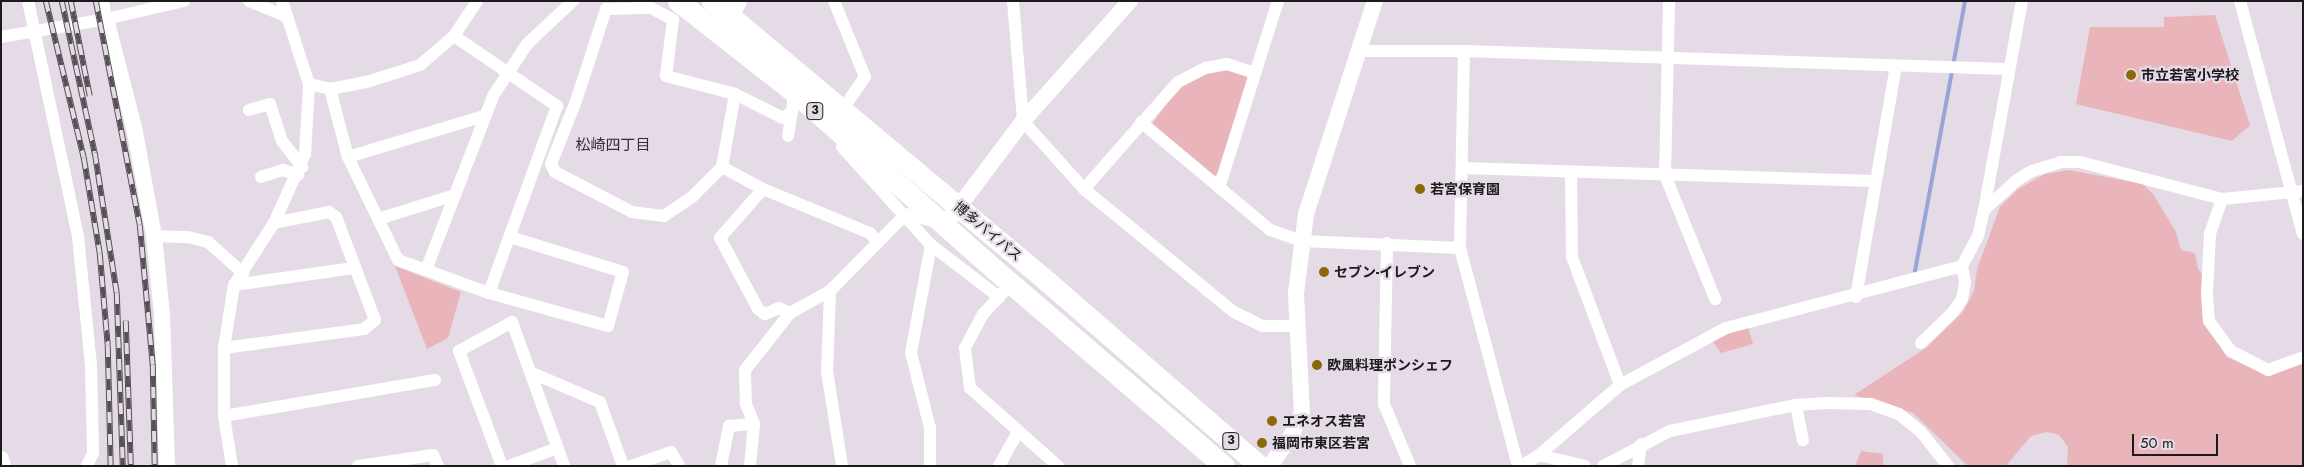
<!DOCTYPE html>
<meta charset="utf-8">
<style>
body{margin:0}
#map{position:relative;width:2304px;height:467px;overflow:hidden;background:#e5dbe6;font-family:Jost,"Noto Sans JP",sans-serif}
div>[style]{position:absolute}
.green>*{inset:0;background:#eab5ba}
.stream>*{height:4px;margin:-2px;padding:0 2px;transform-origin:2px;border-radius:2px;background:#99a5d8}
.minor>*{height:12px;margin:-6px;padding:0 6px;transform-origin:6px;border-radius:6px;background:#fff}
.tertiary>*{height:16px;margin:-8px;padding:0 8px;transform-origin:8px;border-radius:8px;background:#fff}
.secondary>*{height:18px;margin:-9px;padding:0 9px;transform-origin:9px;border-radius:9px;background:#fff}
.trunk>*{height:21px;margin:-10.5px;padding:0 10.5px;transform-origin:10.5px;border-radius:10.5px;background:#fff}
.rail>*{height:5.5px;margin-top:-2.75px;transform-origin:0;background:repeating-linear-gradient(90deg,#e5dbe6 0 11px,#565156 0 22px);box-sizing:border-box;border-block:1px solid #565156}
.dots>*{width:14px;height:14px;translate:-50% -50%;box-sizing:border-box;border:2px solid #e5dbe6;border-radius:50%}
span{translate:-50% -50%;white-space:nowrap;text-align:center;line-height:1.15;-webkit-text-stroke:4.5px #e5dbe6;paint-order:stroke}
.shield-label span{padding:1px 4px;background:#e5dbe6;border:1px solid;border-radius:4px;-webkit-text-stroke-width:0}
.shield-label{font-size:12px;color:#1d1a1d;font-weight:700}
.poi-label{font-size:14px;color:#1d1a1d;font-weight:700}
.left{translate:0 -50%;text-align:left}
.street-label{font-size:14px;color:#1d1a1d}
.neighbourhood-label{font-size:15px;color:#342d35}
.frame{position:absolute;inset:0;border:2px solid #1d1a1d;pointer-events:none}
.scale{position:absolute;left:2132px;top:434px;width:86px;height:22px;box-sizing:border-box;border:2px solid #1d1a1d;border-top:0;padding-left:6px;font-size:15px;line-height:18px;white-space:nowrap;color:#1d1a1d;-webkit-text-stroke:4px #e5dbe6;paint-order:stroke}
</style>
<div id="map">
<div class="green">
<div style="clip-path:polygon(2215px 15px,2250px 125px,2232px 141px,2076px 104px,2090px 27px,2164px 27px,2164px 17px)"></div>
<div style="clip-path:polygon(1226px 70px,1244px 74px,1248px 79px,1218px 174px,1212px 177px,1152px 124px,1179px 87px,1205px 72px)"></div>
<div style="clip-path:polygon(2069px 170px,2143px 184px,2153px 194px,2176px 232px,2181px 250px,2195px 253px,2198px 269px,2204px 277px,2206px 324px,2227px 357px,2268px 376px,2303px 363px,2303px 466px,2067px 466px,2068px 447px,2059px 435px,2047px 432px,2031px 436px,2006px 466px,1968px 466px,1913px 413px,1854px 395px,1927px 347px,1963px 312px,1974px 291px,1977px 269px,2000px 207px,2018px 189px,2045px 174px)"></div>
<div style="clip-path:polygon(395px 266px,461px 292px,448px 338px,427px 349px)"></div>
<div style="clip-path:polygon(1748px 328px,1753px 344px,1721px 353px,1712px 341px,1730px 331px)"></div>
<div style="clip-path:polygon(1861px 451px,1883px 454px,1883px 466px,1855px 466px)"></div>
</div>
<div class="stream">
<div style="left:1915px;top:271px;width:275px;rotate:-79.5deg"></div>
</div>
<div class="minor">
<div style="left:28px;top:1px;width:241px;rotate:78deg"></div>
<div style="left:78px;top:237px;width:128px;rotate:84.2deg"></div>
<div style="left:91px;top:364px;width:89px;rotate:88.7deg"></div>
<div style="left:93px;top:453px;width:14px;rotate:115deg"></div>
<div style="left:103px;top:1px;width:18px;rotate:81deg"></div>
<div style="left:249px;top:1px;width:42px;rotate:22.3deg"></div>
<div style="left:638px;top:1px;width:40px;rotate:28deg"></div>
<div style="left:673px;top:20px;width:56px;rotate:97.1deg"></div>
<div style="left:666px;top:76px;width:71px;rotate:14.6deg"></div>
<div style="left:735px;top:94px;width:74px;rotate:100.1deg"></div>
<div style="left:722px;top:167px;width:42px;rotate:135deg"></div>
<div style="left:692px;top:197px;width:34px;rotate:146deg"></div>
<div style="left:664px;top:216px;width:32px;rotate:-173deg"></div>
<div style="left:632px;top:212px;width:87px;rotate:-152.5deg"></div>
<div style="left:555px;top:172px;width:9px;rotate:-117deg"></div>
<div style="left:551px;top:164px;width:68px;rotate:-68.4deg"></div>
<div style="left:576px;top:101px;width:97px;rotate:-71.9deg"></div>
<div style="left:606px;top:9px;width:40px;rotate:-1.4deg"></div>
<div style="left:834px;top:1px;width:82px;rotate:67.8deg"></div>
<div style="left:865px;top:77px;width:39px;rotate:125deg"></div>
<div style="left:1013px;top:1px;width:120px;rotate:85.2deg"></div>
<div style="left:1023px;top:121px;width:91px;rotate:48.1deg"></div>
<div style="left:1084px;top:189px;width:194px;rotate:39.4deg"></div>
<div style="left:1234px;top:312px;width:32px;rotate:26deg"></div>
<div style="left:1263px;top:326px;width:33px"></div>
<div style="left:1669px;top:1px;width:174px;rotate:91.3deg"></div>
<div style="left:1665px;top:175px;width:134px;rotate:68deg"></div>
<div style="left:2240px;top:1px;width:241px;rotate:74.9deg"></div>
<div style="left:454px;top:36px;width:125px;rotate:34.2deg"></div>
<div style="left:557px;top:106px;width:199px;rotate:110deg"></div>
<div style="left:1px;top:37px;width:107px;rotate:-9.7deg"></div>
<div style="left:106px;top:19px;width:80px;rotate:-13deg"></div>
<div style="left:1360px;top:51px;width:104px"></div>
<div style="left:1464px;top:51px;width:543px;rotate:1.9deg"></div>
<div style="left:1464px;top:51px;width:197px;rotate:91.2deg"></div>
<div style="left:1460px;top:248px;width:226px;rotate:75.1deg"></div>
<div style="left:309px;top:84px;width:22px;rotate:13deg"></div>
<div style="left:330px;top:89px;width:38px;rotate:-11deg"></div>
<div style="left:367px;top:82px;width:56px;rotate:-17.8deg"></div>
<div style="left:420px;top:65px;width:45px;rotate:-40.5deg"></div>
<div style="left:454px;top:36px;width:42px;rotate:-56.7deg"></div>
<div style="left:330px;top:89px;width:70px;rotate:75.2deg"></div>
<div style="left:348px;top:157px;width:114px;rotate:64.1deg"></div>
<div style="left:398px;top:260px;width:97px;rotate:19.9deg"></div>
<div style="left:489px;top:293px;width:123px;rotate:15.5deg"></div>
<div style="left:608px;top:326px;width:56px;rotate:-74.5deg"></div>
<div style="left:623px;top:272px;width:118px;rotate:-162.8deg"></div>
<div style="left:735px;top:94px;width:54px;rotate:26.6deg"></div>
<div style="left:783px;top:118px;width:11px;rotate:-34deg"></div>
<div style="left:792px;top:112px;width:20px;rotate:-84deg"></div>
<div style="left:249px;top:110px;width:22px;rotate:-16deg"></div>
<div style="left:270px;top:104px;width:39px;rotate:72deg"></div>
<div style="left:282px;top:141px;width:33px;rotate:52deg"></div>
<div style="left:1141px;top:122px;width:168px;rotate:39.9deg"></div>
<div style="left:1270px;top:230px;width:34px;rotate:19deg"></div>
<div style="left:1302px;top:241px;width:158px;rotate:2.5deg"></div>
<div style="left:788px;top:136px;width:24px;rotate:-81deg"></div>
<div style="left:842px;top:147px;width:132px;rotate:47.8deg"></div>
<div style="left:931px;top:245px;width:86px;rotate:37.4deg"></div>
<div style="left:348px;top:157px;width:142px;rotate:-16.8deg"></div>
<div style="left:722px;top:167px;width:47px;rotate:28.2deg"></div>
<div style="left:763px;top:189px;width:116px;rotate:22.4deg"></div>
<div style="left:870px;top:233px;width:11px;rotate:52deg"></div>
<div style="left:1462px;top:168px;width:413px;rotate:1.8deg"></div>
<div style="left:1571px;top:173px;width:84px;rotate:89.3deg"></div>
<div style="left:1572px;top:257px;width:137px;rotate:69.4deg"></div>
<div style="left:261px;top:177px;width:23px;rotate:-18deg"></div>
<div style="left:283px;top:170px;width:16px;rotate:18deg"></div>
<div style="left:1219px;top:188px;width:196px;rotate:-72.5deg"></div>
<div style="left:763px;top:189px;width:65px;rotate:131.3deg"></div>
<div style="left:720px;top:238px;width:81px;rotate:61.8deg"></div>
<div style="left:758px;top:309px;width:9px;rotate:36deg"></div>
<div style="left:765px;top:314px;width:15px;rotate:-23deg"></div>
<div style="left:779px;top:308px;width:12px;rotate:24deg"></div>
<div style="left:1084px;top:189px;width:142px;rotate:-48.7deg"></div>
<div style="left:1178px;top:82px;width:31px;rotate:-27deg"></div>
<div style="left:1206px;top:68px;width:21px;rotate:-11deg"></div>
<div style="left:1227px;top:64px;width:28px;rotate:18deg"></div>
<div style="left:2222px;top:199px;width:36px;rotate:109deg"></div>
<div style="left:2210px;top:233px;width:61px;rotate:92.8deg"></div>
<div style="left:2207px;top:294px;width:27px;rotate:86deg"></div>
<div style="left:2209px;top:321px;width:37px;rotate:54deg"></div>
<div style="left:2231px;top:351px;width:42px;rotate:27.2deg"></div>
<div style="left:2268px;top:370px;width:37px;rotate:-20deg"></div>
<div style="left:1984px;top:210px;width:45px;rotate:-42.3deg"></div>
<div style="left:2017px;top:180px;width:17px;rotate:-31deg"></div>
<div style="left:2032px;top:171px;width:30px;rotate:-17deg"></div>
<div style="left:2061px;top:162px;width:19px"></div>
<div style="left:2080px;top:162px;width:147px;rotate:14.6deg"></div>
<div style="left:2222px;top:199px;width:81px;rotate:-5.6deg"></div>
<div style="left:378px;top:219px;width:81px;rotate:-17.3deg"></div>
<div style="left:154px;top:236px;width:34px;rotate:2deg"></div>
<div style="left:188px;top:237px;width:21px;rotate:14deg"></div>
<div style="left:208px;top:242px;width:47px;rotate:41.5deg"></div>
<div style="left:1387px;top:243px;width:161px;rotate:91.1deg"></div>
<div style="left:1384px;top:404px;width:67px;rotate:67.2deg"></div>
<div style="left:426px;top:270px;width:186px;rotate:-68.9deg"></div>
<div style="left:493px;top:96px;width:62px;rotate:-56.8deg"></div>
<div style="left:527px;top:44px;width:63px;rotate:-43.1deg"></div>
<div style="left:1011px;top:284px;width:41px;rotate:133deg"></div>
<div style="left:983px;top:314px;width:38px;rotate:118deg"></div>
<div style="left:965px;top:348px;width:40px;rotate:82.9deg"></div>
<div style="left:970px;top:388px;width:118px;rotate:41.6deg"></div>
<div style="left:234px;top:285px;width:121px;rotate:-8.1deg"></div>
<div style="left:830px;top:291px;width:80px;rotate:92.1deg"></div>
<div style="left:827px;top:371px;width:96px;rotate:81deg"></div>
<div style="left:1856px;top:297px;width:234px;rotate:-80.2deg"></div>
<div style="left:1921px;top:343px;width:45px;rotate:-44.1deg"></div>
<div style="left:1953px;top:312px;width:16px;rotate:-55deg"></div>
<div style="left:1962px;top:299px;width:17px;rotate:-80deg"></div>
<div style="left:1965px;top:282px;width:16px;rotate:-101deg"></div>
<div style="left:224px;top:348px;width:141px;rotate:-7.7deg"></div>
<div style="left:364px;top:329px;width:14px;rotate:-39deg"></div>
<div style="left:375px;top:320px;width:110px;rotate:-110.7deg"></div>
<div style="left:336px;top:217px;width:9px;rotate:-144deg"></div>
<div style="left:329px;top:212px;width:56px;rotate:168.7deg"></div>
<div style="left:530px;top:372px;width:76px;rotate:23.2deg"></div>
<div style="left:600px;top:402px;width:68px;rotate:70.2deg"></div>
<div style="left:1796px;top:405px;width:36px;rotate:79deg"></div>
<div style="left:224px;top:416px;width:214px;rotate:-9.7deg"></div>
<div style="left:1539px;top:455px;width:47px;rotate:13.4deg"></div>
<div style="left:232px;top:466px;width:51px;rotate:-99.1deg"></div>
<div style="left:224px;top:416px;width:68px;rotate:-90deg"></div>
<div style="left:224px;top:348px;width:64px;rotate:-81deg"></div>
<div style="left:234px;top:285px;width:74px;rotate:-57.2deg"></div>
<div style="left:274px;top:223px;width:76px;rotate:-65.8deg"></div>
<div style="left:305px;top:154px;width:70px;rotate:-86.7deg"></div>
<div style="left:309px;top:84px;width:87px;rotate:-108deg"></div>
<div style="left:358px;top:466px;width:76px;rotate:-8.3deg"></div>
<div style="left:433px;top:455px;width:12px;rotate:66deg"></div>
<div style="left:502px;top:466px;width:123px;rotate:-110.5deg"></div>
<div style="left:459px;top:351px;width:60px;rotate:-28.7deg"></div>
<div style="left:512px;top:322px;width:153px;rotate:70.1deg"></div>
<div style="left:509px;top:466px;width:51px;rotate:-20.6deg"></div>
<div style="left:631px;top:466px;width:42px;rotate:-19.3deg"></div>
<div style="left:671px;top:452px;width:16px;rotate:60deg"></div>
<div style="left:721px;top:466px;width:41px;rotate:-78.7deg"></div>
<div style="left:729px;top:426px;width:25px;rotate:-5deg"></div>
<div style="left:750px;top:466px;width:42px;rotate:-84.6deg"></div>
<div style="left:754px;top:424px;width:22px;rotate:-112deg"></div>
<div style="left:746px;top:404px;width:34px;rotate:-92deg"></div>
<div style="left:745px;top:370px;width:73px;rotate:-51.7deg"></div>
<div style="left:790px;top:313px;width:46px;rotate:-28.8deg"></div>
<div style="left:830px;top:291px;width:108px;rotate:-45.4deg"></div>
<div style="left:906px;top:214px;width:28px;rotate:15deg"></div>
<div style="left:930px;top:466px;width:38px;rotate:-90deg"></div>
<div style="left:930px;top:428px;width:77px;rotate:-104.2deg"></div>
<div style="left:911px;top:353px;width:110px;rotate:-79.5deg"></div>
<div style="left:999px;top:466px;width:39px;rotate:-61deg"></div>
<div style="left:1521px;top:466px;width:21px;rotate:-31deg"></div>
<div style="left:1539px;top:455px;width:107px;rotate:-40.8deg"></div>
<div style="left:1620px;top:385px;width:120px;rotate:-28.3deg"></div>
<div style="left:1726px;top:328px;width:244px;rotate:-14.7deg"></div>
<div style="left:1962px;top:266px;width:34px;rotate:-62deg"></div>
<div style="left:1978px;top:236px;width:27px;rotate:-77deg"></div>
<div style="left:1984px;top:210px;width:212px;rotate:-79.7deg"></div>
<div style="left:1603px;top:466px;width:76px;rotate:-27.6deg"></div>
<div style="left:1670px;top:431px;width:129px;rotate:-11.7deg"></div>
<div style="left:1796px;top:405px;width:30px;rotate:-4deg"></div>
<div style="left:1826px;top:403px;width:45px;rotate:1.3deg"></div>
<div style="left:1871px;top:404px;width:30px;rotate:20deg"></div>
<div style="left:1899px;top:414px;width:28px;rotate:39deg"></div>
<div style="left:1921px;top:432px;width:43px;rotate:51.5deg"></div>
<div style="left:1638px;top:466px;width:22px;rotate:-82deg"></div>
</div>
<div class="tertiary">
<div style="left:106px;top:19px;width:112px;rotate:75.5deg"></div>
<div style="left:134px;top:127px;width:111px;rotate:79.6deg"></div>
<div style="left:154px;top:236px;width:79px;rotate:84.2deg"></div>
<div style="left:162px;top:315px;width:151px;rotate:88.1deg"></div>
<div style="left:945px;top:225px;width:130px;rotate:-53.1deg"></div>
<div style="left:1023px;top:121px;width:161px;rotate:-48.3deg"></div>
<div style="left:1px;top:459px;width:7px;rotate:74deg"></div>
<div style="left:1270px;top:466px;width:39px;rotate:-55deg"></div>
<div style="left:1292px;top:434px;width:23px;rotate:-65deg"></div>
<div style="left:1302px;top:413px;width:120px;rotate:-92.9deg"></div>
<div style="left:1296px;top:293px;width:80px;rotate:-82.8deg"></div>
<div style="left:1306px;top:214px;width:224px;rotate:-72.1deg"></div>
</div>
<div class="secondary">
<div style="left:730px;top:15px;width:16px;rotate:-60deg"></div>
</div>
<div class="trunk">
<div style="left:678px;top:1px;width:147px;rotate:38.1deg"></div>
<div style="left:794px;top:92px;width:267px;rotate:41.5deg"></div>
<div style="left:994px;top:269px;width:303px;rotate:40.6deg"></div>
<div style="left:712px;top:1px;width:438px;rotate:39.9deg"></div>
<div style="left:1048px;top:282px;width:281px;rotate:41deg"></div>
</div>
<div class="rail">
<div style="left:46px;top:1px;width:162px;rotate:76.4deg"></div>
<div style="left:84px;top:158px;width:97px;rotate:80.5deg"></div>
<div style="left:100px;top:254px;width:92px;rotate:85deg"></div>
<div style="left:108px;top:346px;width:120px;rotate:88.6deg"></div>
<div style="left:62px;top:1px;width:156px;rotate:77.8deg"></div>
<div style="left:95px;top:153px;width:142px;rotate:81.1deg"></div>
<div style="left:117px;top:293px;width:173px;rotate:88deg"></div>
<div style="left:71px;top:1px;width:97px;rotate:78.7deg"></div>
<div style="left:96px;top:1px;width:228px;rotate:78.9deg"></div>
<div style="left:140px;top:225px;width:141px;rotate:84.7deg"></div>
<div style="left:153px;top:365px;width:101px;rotate:88.9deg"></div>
<div style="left:126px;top:321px;width:145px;rotate:88deg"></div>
</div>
<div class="dots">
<div style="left:2131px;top:75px;background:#8b6808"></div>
<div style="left:1420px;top:189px;background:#8b6808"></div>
<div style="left:1324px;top:272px;background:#8b6808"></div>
<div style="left:1317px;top:365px;background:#8b6808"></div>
<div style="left:1272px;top:421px;background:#8b6808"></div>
<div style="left:1262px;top:443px;background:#8b6808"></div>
</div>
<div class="shield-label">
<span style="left:815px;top:111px">3</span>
<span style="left:1231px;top:441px">3</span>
</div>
<div class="poi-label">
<span class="left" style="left:2141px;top:75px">市立若宮小学校</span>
<span class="left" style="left:1430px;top:189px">若宮保育園</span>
<span class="left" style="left:1334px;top:272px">セブン-イレブン</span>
<span class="left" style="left:1327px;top:365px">欧風料理ポンシェフ</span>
<span class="left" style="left:1282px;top:421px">エネオス若宮</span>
<span class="left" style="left:1272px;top:443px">福岡市東区若宮</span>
</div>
<div class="street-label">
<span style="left:988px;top:231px;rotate:40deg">博多バイパス</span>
</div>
<div class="neighbourhood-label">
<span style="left:613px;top:146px">松崎四丁目</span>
</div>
<div class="frame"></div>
<div class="scale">50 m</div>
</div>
